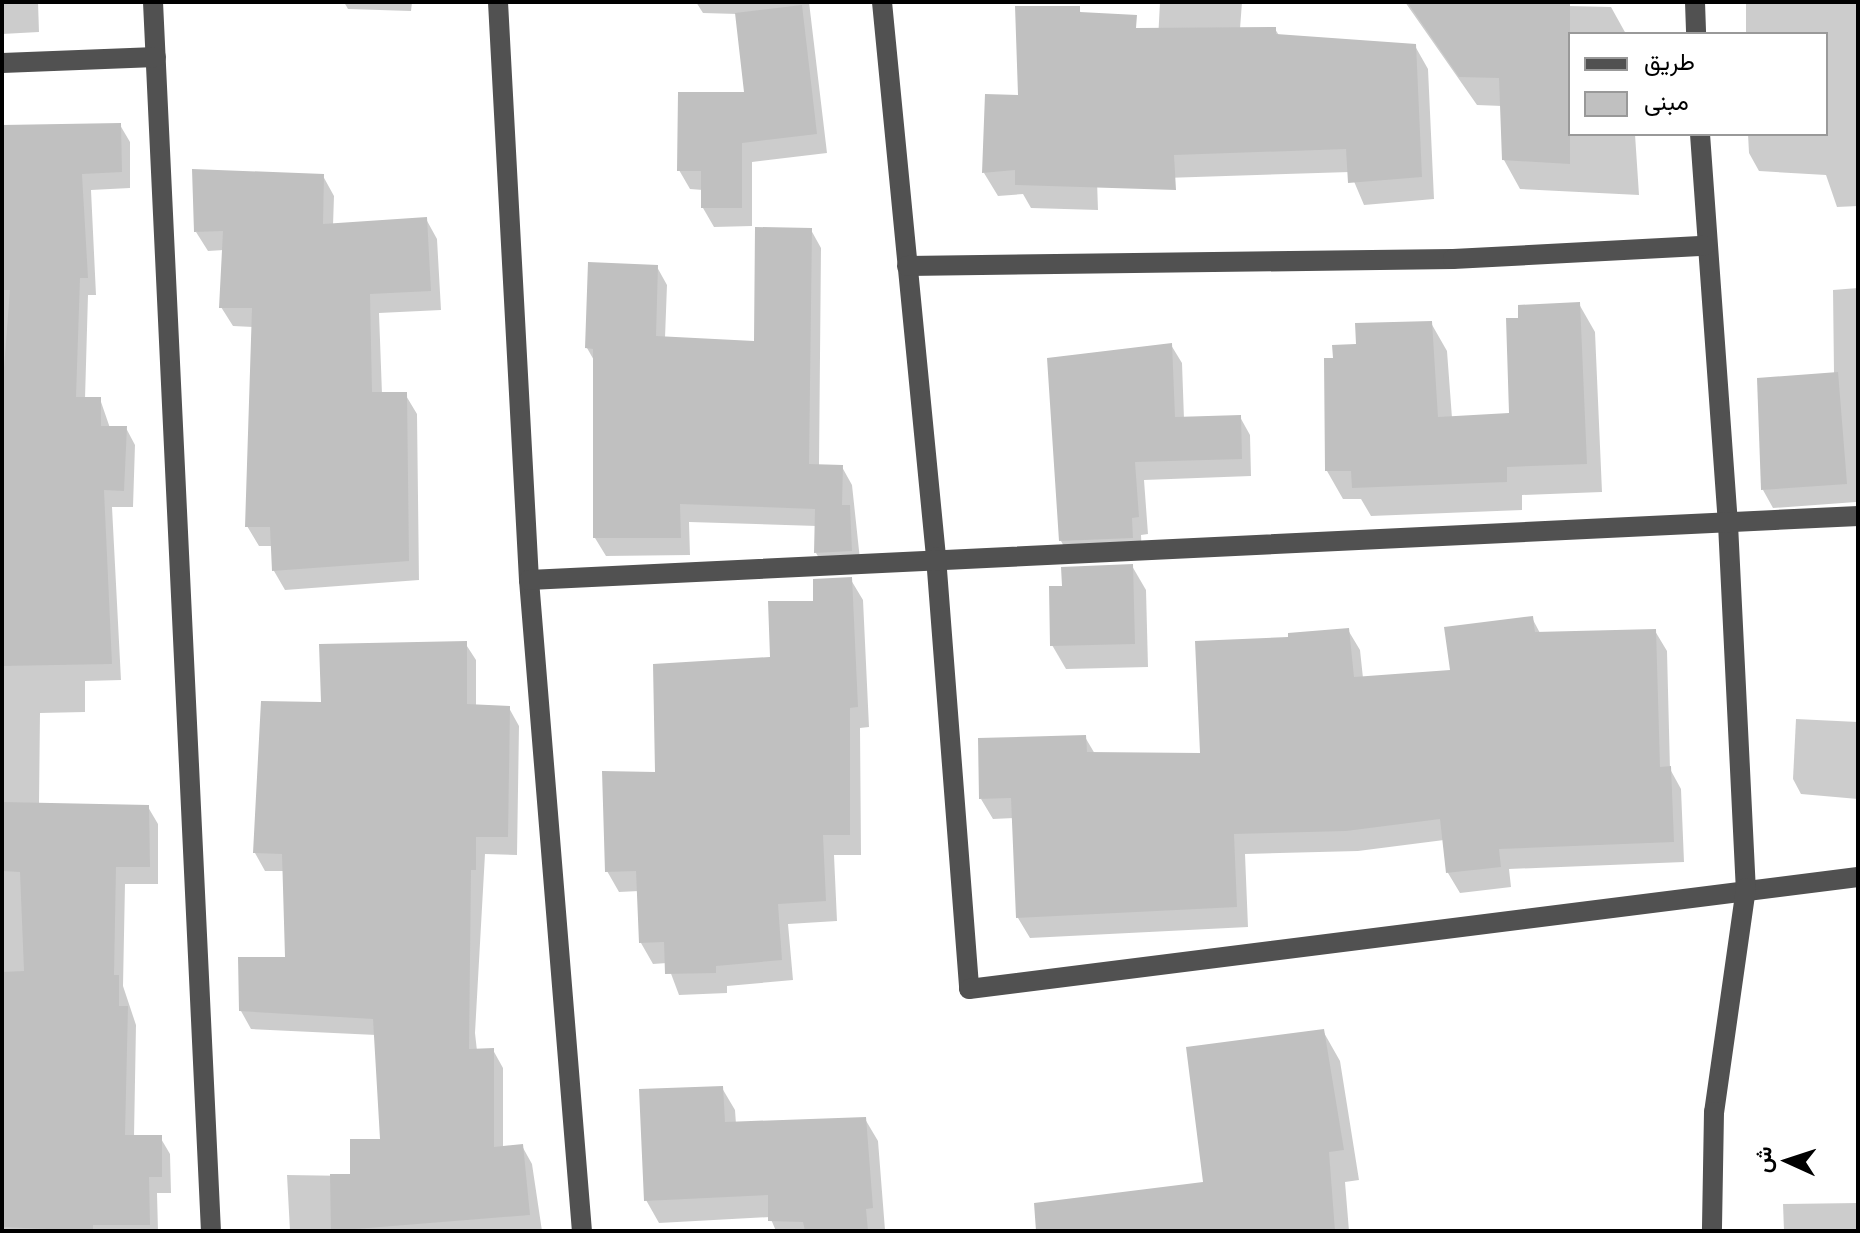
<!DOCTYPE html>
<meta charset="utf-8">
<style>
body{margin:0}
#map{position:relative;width:1860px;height:1233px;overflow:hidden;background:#fff;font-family:"Alegreya Sans",Vazirmatn,sans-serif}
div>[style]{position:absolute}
.shadow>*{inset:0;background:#0003}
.building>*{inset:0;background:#c0c0c0}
.minor>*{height:20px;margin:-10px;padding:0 10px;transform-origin:10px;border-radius:10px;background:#515151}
span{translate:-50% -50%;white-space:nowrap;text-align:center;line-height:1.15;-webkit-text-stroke:8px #fff;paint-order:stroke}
.frame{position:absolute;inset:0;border:4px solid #000;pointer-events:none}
.legend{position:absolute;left:1568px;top:32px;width:260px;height:104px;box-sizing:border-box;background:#fff;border:2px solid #999;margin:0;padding:10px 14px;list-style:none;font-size:24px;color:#000}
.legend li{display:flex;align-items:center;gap:16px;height:40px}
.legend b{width:40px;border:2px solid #999}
.north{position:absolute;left:1748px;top:1121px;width:80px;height:80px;-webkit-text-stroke:6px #fff;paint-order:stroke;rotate:273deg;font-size:22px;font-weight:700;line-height:32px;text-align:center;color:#000}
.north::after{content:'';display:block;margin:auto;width:28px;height:36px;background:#000;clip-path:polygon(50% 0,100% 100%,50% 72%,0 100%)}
</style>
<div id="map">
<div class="shadow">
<div style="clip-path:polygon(2px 2px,38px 2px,39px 32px,2px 34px)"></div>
<div style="clip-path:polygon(344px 2px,412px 2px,411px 11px,348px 9px)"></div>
<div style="clip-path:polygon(696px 2px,809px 2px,827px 153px,752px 162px,752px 226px,714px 227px,703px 208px,703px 190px,690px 189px,679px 170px,747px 94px,737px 14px,703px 13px)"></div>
<div style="clip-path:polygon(1160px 2px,1242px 2px,1240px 29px,1275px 29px,1280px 37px,1415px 46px,1428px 69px,1434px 199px,1364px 205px,1350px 172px,1165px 178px,1152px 155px)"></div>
<div style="clip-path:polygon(1405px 2px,1611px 7px,1626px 34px,1570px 34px,1570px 134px,1635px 134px,1639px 195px,1520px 189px,1504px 160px,1502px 106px,1477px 105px)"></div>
<div style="clip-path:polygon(1746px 2px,1858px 2px,1858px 206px,1837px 207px,1826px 175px,1759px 171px,1749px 153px,1748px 134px,1826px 134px,1826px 34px,1746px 34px)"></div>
<div style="clip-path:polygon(1078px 8px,1092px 31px,1098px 210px,1031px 208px,1023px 194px,998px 196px,984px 173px,1020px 97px)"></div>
<div style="clip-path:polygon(120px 125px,130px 142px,130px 188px,91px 190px,96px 295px,88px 295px,85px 399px,100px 399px,110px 428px,126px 428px,135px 445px,133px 507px,112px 507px,121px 680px,85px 681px,85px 712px,40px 713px,39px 804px,148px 807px,158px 824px,158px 884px,125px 884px,123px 986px,136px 1025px,134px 1137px,160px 1137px,170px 1154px,171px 1193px,157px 1193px,158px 1231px,2px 1231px,2px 127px)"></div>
<div style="clip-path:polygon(323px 176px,334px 196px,333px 226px,426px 219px,437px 239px,441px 310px,379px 313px,382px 394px,405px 394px,417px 414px,419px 580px,285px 590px,274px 571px,273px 546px,259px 546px,247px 526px,253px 327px,233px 326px,221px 307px,224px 250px,208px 251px,196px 232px)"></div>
<div style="clip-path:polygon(811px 230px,821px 248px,819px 466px,842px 467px,852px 485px,861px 569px,826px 570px,816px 553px,817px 526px,689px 522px,690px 555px,606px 556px,595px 538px,595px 362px,587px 348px,657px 267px,667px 285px,665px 338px,756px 343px)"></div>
<div style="clip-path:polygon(1858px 288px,1856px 502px,1773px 508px,1763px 490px,1834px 374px,1833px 290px)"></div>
<div style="clip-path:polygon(1579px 304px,1595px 332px,1602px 492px,1522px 495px,1522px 510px,1371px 516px,1361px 499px,1343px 499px,1327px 471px,1335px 360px,1358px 345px,1431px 323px,1447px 351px,1452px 418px,1511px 415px,1520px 319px)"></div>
<div style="clip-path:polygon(1171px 345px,1182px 363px,1184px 419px,1240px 417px,1250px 435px,1251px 476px,1144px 480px,1148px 534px,1141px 535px,1142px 555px,1071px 559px,1061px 541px)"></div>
<div style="clip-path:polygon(1132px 566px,1146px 590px,1148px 667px,1066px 669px,1052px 645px,1064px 588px)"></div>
<div style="clip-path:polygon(851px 580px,863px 600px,869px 727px,860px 728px,861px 855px,834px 855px,837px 921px,788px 924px,793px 980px,727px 986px,727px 993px,679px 995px,667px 963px,653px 964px,641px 943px,639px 891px,619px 892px,607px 871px,657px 774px,772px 659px,815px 602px)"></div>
<div style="clip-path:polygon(1532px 618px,1540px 633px,1655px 631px,1667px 651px,1670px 769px,1681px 789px,1684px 862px,1509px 869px,1511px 887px,1460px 893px,1448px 873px,1444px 840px,1358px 851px,1245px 854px,1248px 927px,1030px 938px,1018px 918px,1014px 818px,993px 819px,981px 799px,1085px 737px,1095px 754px,1202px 755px,1290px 639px,1348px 630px,1360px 650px,1363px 678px,1452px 672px)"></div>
<div style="clip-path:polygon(465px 643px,476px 660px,476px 707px,509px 708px,519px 726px,517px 855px,485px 854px,475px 1033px,477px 1051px,493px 1050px,503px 1068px,503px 1148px,522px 1146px,532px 1164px,542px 1231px,290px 1231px,287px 1175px,352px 1176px,382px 1141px,376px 1035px,251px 1029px,241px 1011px,287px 959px,284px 871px,265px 871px,255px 853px,323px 704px)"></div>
<div style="clip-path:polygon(1796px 719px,1858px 722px,1858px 799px,1801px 794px,1793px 779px)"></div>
<div style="clip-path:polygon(1323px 1031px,1340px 1061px,1359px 1180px,1345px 1182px,1349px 1231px,1068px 1231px,1205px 1184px)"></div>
<div style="clip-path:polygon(722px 1088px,735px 1110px,736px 1124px,865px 1119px,878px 1141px,885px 1230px,776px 1231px,770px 1217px,659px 1223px,646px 1200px)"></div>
<div style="clip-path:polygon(1858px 1203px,1858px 1231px,1784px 1231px,1783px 1204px)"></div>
</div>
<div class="building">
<div style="clip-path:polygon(1407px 2px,1570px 2px,1570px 164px,1502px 160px,1499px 78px,1459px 77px)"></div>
<div style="clip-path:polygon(802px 5px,817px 134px,742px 143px,742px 208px,701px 208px,701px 171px,677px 171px,678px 92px,744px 92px,735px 13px)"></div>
<div style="clip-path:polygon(1015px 6px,1080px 6px,1080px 12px,1137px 15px,1136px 28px,1276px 27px,1276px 34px,1416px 44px,1422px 177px,1348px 183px,1346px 149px,1174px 155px,1176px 190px,1015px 185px,1015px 170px,982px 173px,985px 94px,1018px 95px)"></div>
<div style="clip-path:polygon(121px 123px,122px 172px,82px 174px,88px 278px,80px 278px,76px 397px,101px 397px,101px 426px,127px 426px,124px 491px,104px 490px,112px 664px,2px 666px,2px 394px,10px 290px,2px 290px,2px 125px)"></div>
<div style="clip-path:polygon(192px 169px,324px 174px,323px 224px,427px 217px,431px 291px,370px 294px,372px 392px,407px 392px,409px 561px,272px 571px,270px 527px,245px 527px,252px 308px,219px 308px,223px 231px,194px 232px)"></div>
<div style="clip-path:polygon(755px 227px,812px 228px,809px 464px,843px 465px,842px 505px,850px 505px,852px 551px,814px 553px,815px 509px,680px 504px,681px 538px,593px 538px,593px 349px,585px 348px,588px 262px,658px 265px,656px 336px,754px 341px)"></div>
<div style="clip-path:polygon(1580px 302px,1587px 464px,1507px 467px,1507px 482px,1352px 488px,1351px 471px,1325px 471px,1324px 358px,1333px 358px,1332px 345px,1356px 344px,1355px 323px,1432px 321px,1438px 417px,1509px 413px,1506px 318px,1518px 318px,1518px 305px)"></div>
<div style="clip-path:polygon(1172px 343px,1175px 417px,1241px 415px,1242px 459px,1135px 462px,1139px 517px,1132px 518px,1133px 538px,1059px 541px,1047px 358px)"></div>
<div style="clip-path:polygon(1838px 372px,1847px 484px,1761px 490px,1757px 378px)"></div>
<div style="clip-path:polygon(1133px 564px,1135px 644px,1050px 646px,1049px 586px,1062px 586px,1061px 567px)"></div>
<div style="clip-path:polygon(852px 577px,858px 707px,850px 708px,850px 835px,823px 835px,826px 901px,778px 904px,782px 960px,716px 966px,716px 973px,665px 974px,664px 942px,639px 943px,636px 871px,605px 872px,602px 771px,655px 772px,653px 664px,770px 657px,768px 601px,813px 601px,813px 579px)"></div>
<div style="clip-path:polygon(1533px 616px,1535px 632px,1656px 629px,1660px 767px,1671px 766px,1674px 842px,1499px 849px,1501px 867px,1446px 873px,1440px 819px,1346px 831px,1234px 834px,1237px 907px,1016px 918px,1011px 798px,979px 799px,978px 738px,1086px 735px,1087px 752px,1200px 753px,1195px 641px,1288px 637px,1288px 633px,1349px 628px,1354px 677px,1450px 670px,1444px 627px)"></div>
<div style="clip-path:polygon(467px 641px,467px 704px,510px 706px,508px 837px,476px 837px,476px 870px,471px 870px,469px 1049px,494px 1048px,494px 1147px,523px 1144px,530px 1215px,331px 1231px,330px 1174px,350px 1174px,350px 1139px,380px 1139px,373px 1019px,239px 1011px,238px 957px,285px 957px,282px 854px,253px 853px,261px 701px,321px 702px,319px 644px)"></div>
<div style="clip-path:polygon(2px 802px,149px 805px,150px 867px,116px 867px,114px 975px,119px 975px,119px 1006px,128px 1006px,125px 1135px,162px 1135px,162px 1177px,149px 1177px,150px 1225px,93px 1225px,93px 1231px,2px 1227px,2px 972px,24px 971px,20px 872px,2px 871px)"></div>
<div style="clip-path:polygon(1324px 1029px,1344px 1150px,1329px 1152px,1335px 1231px,1036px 1231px,1034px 1203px,1203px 1182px,1186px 1047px)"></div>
<div style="clip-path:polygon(723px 1086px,725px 1122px,866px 1117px,873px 1208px,866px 1209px,868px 1231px,805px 1231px,803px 1222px,768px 1221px,768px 1195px,644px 1201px,639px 1089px)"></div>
</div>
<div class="minor">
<div style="left:153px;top:2px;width:1230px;rotate:87.3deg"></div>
<div style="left:498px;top:2px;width:579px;rotate:86.93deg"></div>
<div style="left:529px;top:580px;width:653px;rotate:85.35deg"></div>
<div style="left:882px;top:2px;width:558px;rotate:84.44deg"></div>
<div style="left:936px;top:557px;width:433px;rotate:85.6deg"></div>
<div style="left:969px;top:989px;width:896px;rotate:-7.18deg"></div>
<div style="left:1695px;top:2px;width:32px;rotate:88deg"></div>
<div style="left:2px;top:63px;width:154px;rotate:-2.2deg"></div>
<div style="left:1700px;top:134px;width:391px;rotate:85.9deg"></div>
<div style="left:1728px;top:524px;width:364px;rotate:87.2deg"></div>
<div style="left:1746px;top:888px;width:226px;rotate:98.1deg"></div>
<div style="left:1714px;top:1112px;width:119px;rotate:91deg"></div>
<div style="left:907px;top:266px;width:546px;rotate:-0.73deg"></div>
<div style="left:1453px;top:259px;width:252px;rotate:-3deg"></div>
<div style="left:529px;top:580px;width:1331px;rotate:-2.76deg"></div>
</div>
<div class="frame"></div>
<ul class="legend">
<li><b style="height:10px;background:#515151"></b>طريق</li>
<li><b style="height:22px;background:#c0c0c0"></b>مبنى</li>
</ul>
<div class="north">ش</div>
</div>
